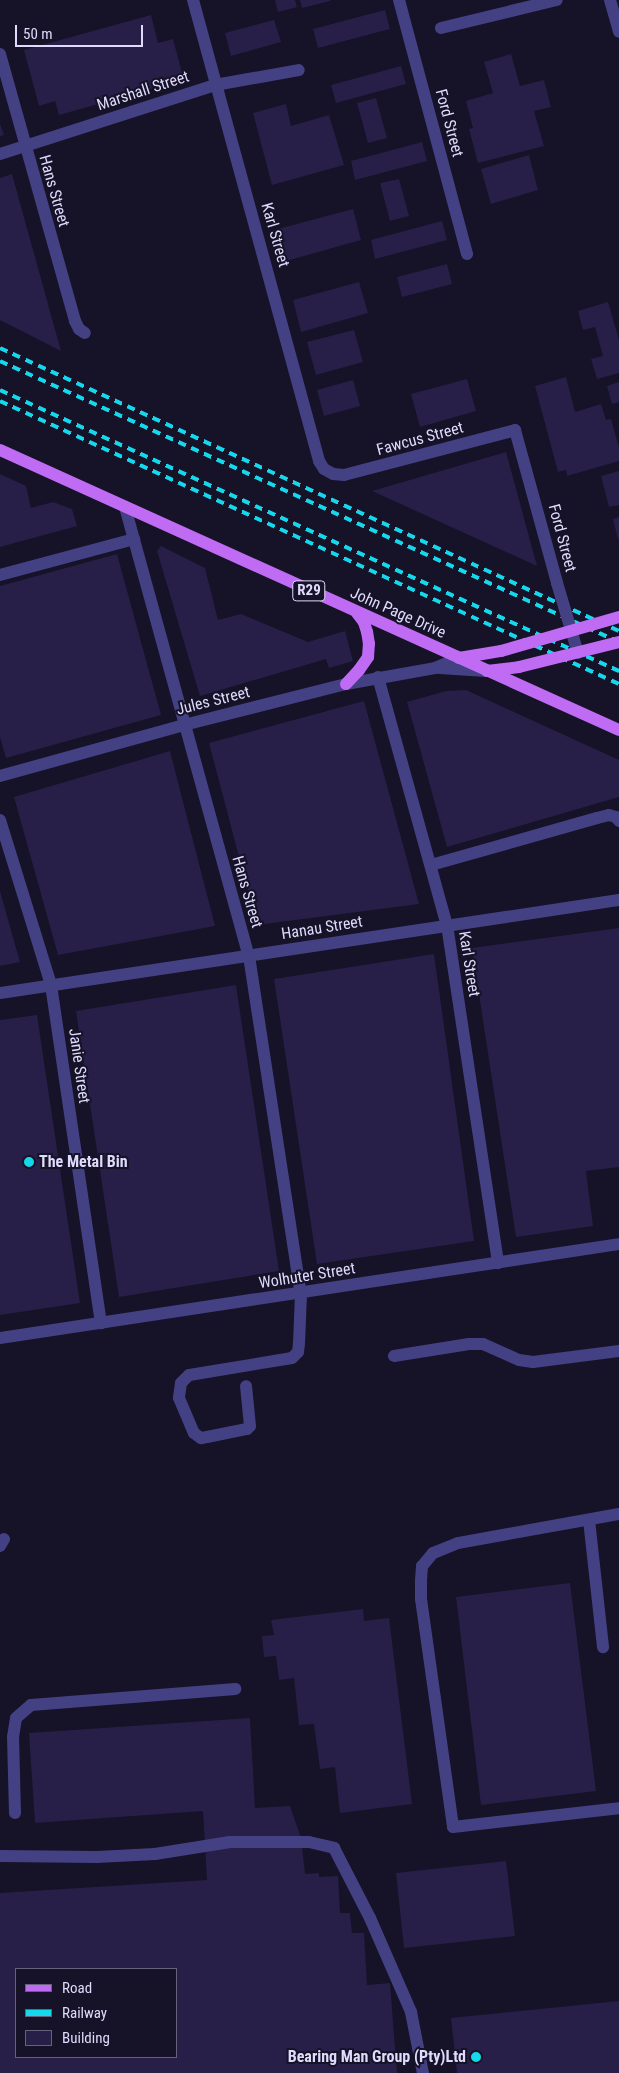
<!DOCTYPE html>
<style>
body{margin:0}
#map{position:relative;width:619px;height:2073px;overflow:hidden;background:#161227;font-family:"Roboto Condensed",sans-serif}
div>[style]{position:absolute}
.building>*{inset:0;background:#271f47}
.minor>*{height:12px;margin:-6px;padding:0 6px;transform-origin:6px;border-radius:6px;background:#434183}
.major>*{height:12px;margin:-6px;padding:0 6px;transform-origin:6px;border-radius:6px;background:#c06bf4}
.rail>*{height:4px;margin-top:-2px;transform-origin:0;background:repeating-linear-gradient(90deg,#16d8ed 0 8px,transparent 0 14px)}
.minor-bridge>*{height:12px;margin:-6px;padding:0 6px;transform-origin:6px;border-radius:6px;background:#434183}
.major-bridge>*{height:12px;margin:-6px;padding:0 6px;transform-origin:6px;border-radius:6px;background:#c06bf4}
.dots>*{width:14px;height:14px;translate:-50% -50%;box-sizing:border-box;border:2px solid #161227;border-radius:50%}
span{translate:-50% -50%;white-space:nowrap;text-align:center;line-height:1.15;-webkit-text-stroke:4px #161227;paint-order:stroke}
.shield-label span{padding:1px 4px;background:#161227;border:1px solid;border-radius:4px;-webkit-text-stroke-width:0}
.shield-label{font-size:15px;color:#dfdbfc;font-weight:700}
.street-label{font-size:16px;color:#dfdbfc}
.poi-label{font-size:16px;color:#dfdbfc;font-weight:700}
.left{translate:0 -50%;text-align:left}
.right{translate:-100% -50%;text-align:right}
.legend{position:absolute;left:15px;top:1968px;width:162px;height:90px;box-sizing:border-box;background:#161227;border:1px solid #66627c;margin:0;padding:6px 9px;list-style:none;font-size:15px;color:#dfdbfc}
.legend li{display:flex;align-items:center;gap:10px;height:25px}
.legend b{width:25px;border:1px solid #66627c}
.scale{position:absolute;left:15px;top:25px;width:128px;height:22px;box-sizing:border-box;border:2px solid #dfdbfc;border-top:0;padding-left:6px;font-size:15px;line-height:18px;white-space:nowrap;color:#dfdbfc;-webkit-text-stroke:4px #161227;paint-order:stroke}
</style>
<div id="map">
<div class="building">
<div style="clip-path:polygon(275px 0,295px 0,297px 7px,278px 12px)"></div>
<div style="clip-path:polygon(300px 0,330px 0,330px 1px,302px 8px)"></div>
<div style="clip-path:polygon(385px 10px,390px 29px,318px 48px,313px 29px)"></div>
<div style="clip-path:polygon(151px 15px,158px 43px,173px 39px,184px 80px,59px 115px,55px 101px,39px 106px,24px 50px)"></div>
<div style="clip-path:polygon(274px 20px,281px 42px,231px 56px,225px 33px)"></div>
<div style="clip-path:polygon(511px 54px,520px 86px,544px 80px,551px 107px,534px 111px,544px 146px,478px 163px,469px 129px,473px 128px,466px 101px,493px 93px,484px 62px)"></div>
<div style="clip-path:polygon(401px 66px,406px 84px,336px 103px,331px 85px)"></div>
<div style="clip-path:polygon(376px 98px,387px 138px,368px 143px,357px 103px)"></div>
<div style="clip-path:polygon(286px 104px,291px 126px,329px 115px,344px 165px,272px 185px,253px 113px)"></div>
<div style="clip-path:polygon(0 124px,4px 135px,0 136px)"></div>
<div style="clip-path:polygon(422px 142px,427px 161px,355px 180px,351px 161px)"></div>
<div style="clip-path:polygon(529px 155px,538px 190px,491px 204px,481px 169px)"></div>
<div style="clip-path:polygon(12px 174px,61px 351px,0 320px,0 178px)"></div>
<div style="clip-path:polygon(399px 179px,409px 216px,390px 221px,380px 183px)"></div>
<div style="clip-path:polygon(353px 209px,361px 240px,286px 261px,278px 229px)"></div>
<div style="clip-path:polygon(442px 221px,447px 240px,375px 259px,371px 240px)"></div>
<div style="clip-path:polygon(447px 264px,452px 284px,402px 297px,397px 277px)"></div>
<div style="clip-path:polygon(359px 282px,368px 313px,301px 332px,293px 300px)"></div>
<div style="clip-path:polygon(608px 302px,619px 340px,619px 373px,597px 379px,591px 359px,603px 356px,595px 327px,583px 330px,578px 311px)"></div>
<div style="clip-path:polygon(354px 330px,363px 362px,316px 375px,307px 342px)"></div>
<div style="clip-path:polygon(566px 377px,575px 412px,601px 404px,606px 420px,611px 419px,619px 448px,619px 461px,567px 476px,566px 470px,558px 472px,535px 386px)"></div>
<div style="clip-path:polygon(467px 379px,476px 411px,420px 427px,411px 394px)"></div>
<div style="clip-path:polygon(353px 380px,360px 406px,324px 416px,317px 390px)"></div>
<div style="clip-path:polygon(619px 382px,619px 402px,612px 404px,607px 386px)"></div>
<div style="clip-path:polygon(506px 452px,537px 566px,372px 491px)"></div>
<div style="clip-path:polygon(619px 471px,619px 505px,609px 507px,601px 476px)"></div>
<div style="clip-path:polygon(0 474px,26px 486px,31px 508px,53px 502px,72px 509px,77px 526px,0 547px)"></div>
<div style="clip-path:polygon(619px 517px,619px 539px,618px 539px,613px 519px)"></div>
<div style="clip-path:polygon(161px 546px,205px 568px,218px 620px,241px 614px,308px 642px,345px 631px,353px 661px,329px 668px,326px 659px,200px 696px,157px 551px)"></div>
<div style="clip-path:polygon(117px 554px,161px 715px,6px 758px,0 737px,0 586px)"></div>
<div style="clip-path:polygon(466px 690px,619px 760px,619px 797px,447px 847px,407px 702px,446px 691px)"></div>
<div style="clip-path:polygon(364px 701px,419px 904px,257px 925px,209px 743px)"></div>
<div style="clip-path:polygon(170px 751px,215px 926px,58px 955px,14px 797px)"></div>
<div style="clip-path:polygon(0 891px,20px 962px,0 966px)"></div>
<div style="clip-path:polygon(619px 928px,619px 1167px,586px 1171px,593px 1226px,516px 1237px,472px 948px)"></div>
<div style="clip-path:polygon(434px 954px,474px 1241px,317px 1264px,274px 979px)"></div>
<div style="clip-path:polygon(236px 985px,279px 1271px,119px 1297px,76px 1011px)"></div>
<div style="clip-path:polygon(37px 1015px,80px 1303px,0 1315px,0 1020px)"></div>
<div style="clip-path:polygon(570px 1583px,596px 1791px,481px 1805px,456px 1597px)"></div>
<div style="clip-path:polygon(363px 1609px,364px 1621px,389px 1618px,412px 1804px,340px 1813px,335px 1767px,320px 1769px,314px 1724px,299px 1725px,294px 1678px,279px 1680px,276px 1656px,264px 1657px,262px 1636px,274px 1635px,271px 1620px)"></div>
<div style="clip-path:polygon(evenodd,250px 1718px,255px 1808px,290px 1806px,301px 1838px,305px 1874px,319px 1873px,319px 1877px,338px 1876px,340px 1913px,350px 1913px,352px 1933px,364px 1933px,367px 1985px,390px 1983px,397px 2073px,0 2073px,0 1893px,207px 1880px,203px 1811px,35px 1823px,29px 1733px,250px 1718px,16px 1969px,176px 1969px,176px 2057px,16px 2057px,16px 1969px)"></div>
<div style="clip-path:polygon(506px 1861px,515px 1936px,404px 1948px,396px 1873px)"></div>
<div style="clip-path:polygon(619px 2001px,619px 2073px,457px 2073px,451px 2018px)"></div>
</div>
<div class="minor">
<div style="left:193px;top:0;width:478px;rotate:74.7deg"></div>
<div style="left:319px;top:461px;width:9px;rotate:58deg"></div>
<div style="left:324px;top:469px;width:10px;rotate:29deg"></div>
<div style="left:333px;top:474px;width:11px;rotate:5deg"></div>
<div style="left:344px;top:475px;width:177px;rotate:-14.7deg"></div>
<div style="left:515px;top:430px;width:159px;rotate:74.6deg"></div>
<div style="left:399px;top:0;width:263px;rotate:75deg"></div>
<div style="left:610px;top:0;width:33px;rotate:74deg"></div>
<div style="left:441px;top:28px;width:119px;rotate:-13.6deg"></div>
<div style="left:0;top:54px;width:277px;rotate:74.3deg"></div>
<div style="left:75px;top:321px;width:9px;rotate:63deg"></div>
<div style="left:79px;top:329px;width:7px;rotate:34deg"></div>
<div style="left:0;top:154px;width:226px;rotate:-17.8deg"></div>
<div style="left:215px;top:85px;width:85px;rotate:-10.1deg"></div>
<div style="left:125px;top:507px;width:466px;rotate:74.6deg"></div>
<div style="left:249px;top:956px;width:342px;rotate:81.3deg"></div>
<div style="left:301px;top:1294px;width:49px;rotate:92.3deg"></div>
<div style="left:299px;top:1343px;width:9px;rotate:96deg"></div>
<div style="left:298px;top:1352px;width:8px;rotate:135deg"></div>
<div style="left:292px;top:1358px;width:104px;rotate:170.6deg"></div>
<div style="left:189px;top:1375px;width:11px;rotate:135deg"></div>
<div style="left:181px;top:1383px;width:15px;rotate:98deg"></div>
<div style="left:179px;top:1398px;width:38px;rotate:67deg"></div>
<div style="left:194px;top:1433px;width:9px;rotate:36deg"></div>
<div style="left:201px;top:1438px;width:6px;rotate:-9deg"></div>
<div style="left:207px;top:1437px;width:41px;rotate:-11.3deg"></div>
<div style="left:247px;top:1429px;width:4px;rotate:-45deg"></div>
<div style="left:250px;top:1426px;width:40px;rotate:-95.7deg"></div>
<div style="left:0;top:575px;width:139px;rotate:-15deg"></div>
<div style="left:440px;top:668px;width:46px;rotate:3.7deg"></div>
<div style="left:378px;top:677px;width:257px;rotate:74.5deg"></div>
<div style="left:447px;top:925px;width:342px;rotate:81.4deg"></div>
<div style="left:0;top:776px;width:191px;rotate:-15.5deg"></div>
<div style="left:184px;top:725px;width:167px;rotate:-14.2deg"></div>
<div style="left:346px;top:684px;width:90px;rotate:-10.2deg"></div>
<div style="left:435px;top:668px;width:26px;rotate:-23deg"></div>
<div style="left:0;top:820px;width:173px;rotate:72.8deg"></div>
<div style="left:51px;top:985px;width:342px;rotate:81.6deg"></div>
<div style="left:431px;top:865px;width:173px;rotate:-15.8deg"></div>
<div style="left:597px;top:818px;width:12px;rotate:-14deg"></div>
<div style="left:609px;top:815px;width:7px;rotate:16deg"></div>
<div style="left:616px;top:817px;width:5px;rotate:53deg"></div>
<div style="left:0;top:993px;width:626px;rotate:-8.54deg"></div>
<div style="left:0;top:1338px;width:626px;rotate:-8.63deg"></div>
<div style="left:394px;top:1356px;width:76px;rotate:-9.1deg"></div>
<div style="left:469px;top:1344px;width:14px"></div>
<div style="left:483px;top:1344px;width:39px;rotate:24deg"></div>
<div style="left:519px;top:1360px;width:14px;rotate:8deg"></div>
<div style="left:533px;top:1362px;width:87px;rotate:-7.3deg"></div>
<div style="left:619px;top:1514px;width:164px;rotate:169.8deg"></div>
<div style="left:458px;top:1543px;width:27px;rotate:158deg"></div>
<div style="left:433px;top:1553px;width:17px;rotate:130deg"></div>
<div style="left:422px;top:1566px;width:16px;rotate:94deg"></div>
<div style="left:421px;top:1582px;width:17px;rotate:90deg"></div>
<div style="left:421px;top:1599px;width:230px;rotate:82deg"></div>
<div style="left:453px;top:1827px;width:167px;rotate:-6.5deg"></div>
<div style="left:589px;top:1520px;width:128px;rotate:83.7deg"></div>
<div style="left:0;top:1546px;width:8px;rotate:-60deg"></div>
<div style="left:15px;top:1813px;width:76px;rotate:-91.5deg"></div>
<div style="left:13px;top:1737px;width:19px;rotate:-81deg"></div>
<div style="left:16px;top:1718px;width:20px;rotate:-41deg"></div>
<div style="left:31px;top:1705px;width:205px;rotate:-4.5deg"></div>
<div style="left:0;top:1856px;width:97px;rotate:0.6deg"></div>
<div style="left:97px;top:1857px;width:58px;rotate:-3deg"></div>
<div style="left:155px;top:1854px;width:76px;rotate:-9.1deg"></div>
<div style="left:230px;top:1842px;width:79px"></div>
<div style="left:309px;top:1842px;width:26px;rotate:13deg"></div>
<div style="left:334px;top:1848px;width:79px;rotate:62.8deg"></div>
<div style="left:370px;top:1918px;width:103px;rotate:66.4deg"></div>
<div style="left:411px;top:2012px;width:62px;rotate:78.9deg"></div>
</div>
<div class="major">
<div style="left:0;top:450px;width:679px;rotate:24.34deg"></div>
<div style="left:459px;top:658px;width:43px;rotate:-9.5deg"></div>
<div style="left:487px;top:671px;width:32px;rotate:-7deg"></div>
<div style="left:346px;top:684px;width:19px;rotate:-47deg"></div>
<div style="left:359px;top:670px;width:16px;rotate:-55deg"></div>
<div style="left:368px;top:657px;width:13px;rotate:-86deg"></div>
<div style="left:369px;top:644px;width:12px;rotate:-99deg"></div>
<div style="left:367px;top:632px;width:10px;rotate:-107deg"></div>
<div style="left:364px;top:622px;width:11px;rotate:-128deg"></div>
</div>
<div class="rail">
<div style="left:0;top:348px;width:681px;rotate:24.57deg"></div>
<div style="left:0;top:361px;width:680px;rotate:24.42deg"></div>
<div style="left:0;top:390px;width:680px;rotate:24.42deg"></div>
<div style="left:0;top:401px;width:681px;rotate:24.57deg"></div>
</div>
<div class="minor-bridge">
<div style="left:557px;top:583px;width:73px;rotate:73.3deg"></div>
</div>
<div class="major-bridge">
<div style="left:501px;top:651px;width:123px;rotate:-16.1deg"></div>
<div style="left:519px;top:667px;width:103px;rotate:-14deg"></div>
</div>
<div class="dots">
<div style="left:29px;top:1162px;background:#16d8ed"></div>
<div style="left:476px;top:2057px;background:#16d8ed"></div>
</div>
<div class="shield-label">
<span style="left:309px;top:591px">R29</span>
</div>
<div class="street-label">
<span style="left:143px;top:91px;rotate:-18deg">Marshall Street</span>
<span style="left:449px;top:123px;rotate:75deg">Ford Street</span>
<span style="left:54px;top:191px;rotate:74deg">Hans Street</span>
<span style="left:275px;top:235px;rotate:74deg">Karl Street</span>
<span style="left:420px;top:439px;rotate:-15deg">Fawcus Street</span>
<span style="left:562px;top:538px;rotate:75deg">Ford Street</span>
<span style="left:398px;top:613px;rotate:24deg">John Page Drive</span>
<span style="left:213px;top:701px;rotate:-14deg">Jules Street</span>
<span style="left:247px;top:892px;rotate:74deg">Hans Street</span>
<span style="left:322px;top:928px;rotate:-9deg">Hanau Street</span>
<span style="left:469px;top:964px;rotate:81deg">Karl Street</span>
<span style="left:79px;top:1066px;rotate:82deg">Janie Street</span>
<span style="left:307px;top:1276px;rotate:-9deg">Wolhuter Street</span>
</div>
<div class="poi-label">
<span class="left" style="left:39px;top:1162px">The Metal Bin</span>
<span class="right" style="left:466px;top:2057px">Bearing Man Group (Pty)Ltd</span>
</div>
<ul class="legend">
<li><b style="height:6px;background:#c06bf4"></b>Road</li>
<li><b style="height:6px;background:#16d8ed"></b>Railway</li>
<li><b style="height:14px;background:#271f47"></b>Building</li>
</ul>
<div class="scale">50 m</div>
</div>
